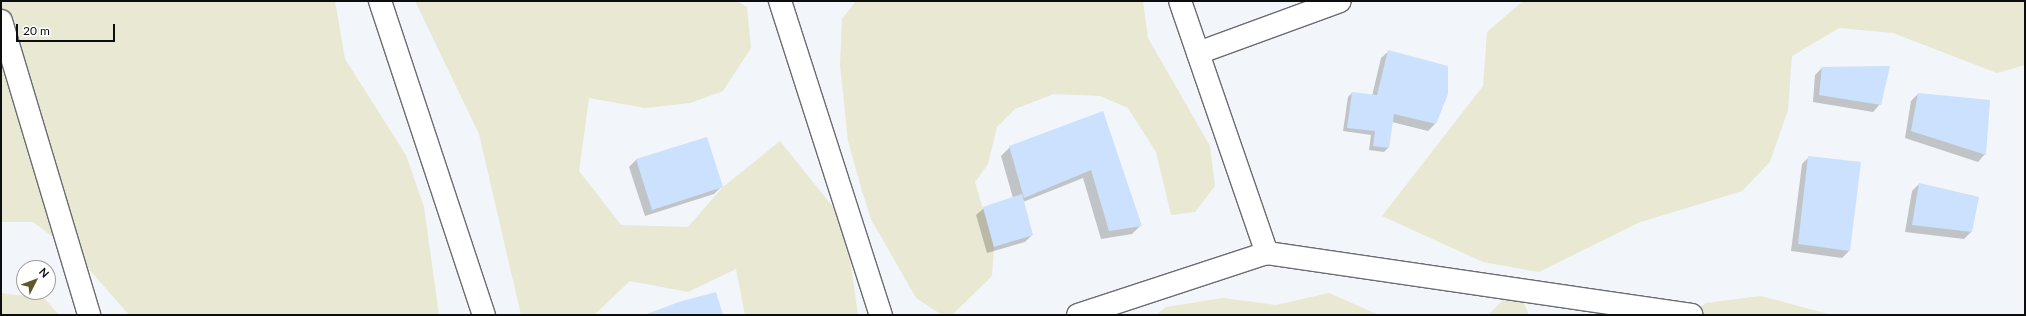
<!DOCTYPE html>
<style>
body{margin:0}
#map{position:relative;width:2026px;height:316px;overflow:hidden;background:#f2f5f9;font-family:Lato,sans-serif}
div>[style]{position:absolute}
.green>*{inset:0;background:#e9e8d3}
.shadow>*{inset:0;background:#0003}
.building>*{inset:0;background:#cce1fd}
.roads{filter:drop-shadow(1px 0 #696c70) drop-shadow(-1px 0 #696c70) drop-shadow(0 1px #696c70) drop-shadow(0 -1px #696c70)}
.minor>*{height:22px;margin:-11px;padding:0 11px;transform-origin:11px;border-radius:11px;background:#fff}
span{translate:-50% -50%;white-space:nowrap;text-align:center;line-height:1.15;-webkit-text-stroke:3px #fff;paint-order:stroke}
.frame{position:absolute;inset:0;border:2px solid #0c0d0e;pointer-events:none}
.north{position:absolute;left:16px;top:260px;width:40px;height:40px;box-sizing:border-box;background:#fff;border:1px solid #9e9e9f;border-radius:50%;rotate:48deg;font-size:11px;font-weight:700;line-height:16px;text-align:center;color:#0c0d0e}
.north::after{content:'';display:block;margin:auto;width:14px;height:18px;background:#5d5926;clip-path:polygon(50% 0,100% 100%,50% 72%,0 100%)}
.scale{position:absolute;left:16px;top:24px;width:99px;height:18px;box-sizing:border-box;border:2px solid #0c0d0e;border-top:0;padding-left:5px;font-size:12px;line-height:14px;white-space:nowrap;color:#0c0d0e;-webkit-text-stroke:3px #fff;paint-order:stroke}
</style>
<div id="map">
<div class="green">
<div style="clip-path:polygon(1px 1px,335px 1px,345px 59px,406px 155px,424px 207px,439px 315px,129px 315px,76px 254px,33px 222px,1px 222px)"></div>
<div style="clip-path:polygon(415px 1px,737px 1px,747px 7px,751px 48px,723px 91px,690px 103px,645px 108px,589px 98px,579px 171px,621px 225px,688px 227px,723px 187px,780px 141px,845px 222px,858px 315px,745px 315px,736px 269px,688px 292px,630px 281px,594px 315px,521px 315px,479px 134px)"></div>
<div style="clip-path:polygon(856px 1px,1143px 1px,1148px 38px,1210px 146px,1215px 186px,1195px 212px,1171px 215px,1156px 152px,1128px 108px,1100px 96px,1054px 94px,1015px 109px,997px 127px,988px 164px,975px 182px,994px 247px,992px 276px,952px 315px,942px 315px,916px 298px,871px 219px,862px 191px,848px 141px,840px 65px,842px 19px)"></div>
<div style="clip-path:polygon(1523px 1px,2025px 1px,2025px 65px,1997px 73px,1893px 33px,1839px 28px,1792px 56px,1788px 110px,1770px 162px,1742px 191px,1638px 223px,1539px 272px,1483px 262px,1382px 216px,1483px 86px,1487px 32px)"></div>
<div style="clip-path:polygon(1517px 286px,1529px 315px,1488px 315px)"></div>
<div style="clip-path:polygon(1px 293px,44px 298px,59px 315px,1px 315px)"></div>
<div style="clip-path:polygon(1329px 293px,1379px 315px,1156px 315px,1166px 307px,1223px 298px,1276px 305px)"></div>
<div style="clip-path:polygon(1761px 296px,1832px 315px,1687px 315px,1706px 303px)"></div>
</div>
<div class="shadow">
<div style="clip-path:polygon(1389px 51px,1435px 124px,1428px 131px,1392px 122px,1388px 148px,1384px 152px,1369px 150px,1371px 135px,1343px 131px,1348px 97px,1352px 93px,1372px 96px,1381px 58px)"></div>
<div style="clip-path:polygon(1822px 68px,1880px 104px,1873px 112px,1813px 102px,1815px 75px)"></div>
<div style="clip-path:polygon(1918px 94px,1985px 154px,1978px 162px,1905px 138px,1911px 101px)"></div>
<div style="clip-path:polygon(1103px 113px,1141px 225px,1132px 234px,1101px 239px,1083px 178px,1023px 202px,1032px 235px,1025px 242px,987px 253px,976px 215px,984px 208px,1013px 198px,1001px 156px,1010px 147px)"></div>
<div style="clip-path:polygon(706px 138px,721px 187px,714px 194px,645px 216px,629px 167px,636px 160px)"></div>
<div style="clip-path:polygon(1809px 157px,1849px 251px,1842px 258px,1791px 251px,1802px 164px)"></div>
<div style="clip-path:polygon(1919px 184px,1978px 197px,1971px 232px,1964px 239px,1905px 232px,1912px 191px)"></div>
</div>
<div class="building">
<div style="clip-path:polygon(1388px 50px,1448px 66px,1448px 94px,1436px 124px,1394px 114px,1389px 148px,1373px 146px,1375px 131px,1347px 128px,1352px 92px,1377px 95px)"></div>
<div style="clip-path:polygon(1890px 66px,1881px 105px,1819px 95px,1822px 67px)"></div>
<div style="clip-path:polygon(1918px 93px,1990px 100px,1986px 155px,1911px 131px)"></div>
<div style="clip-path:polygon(1103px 111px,1142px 226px,1109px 231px,1091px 170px,1024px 198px,1009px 146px)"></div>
<div style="clip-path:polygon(707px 137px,723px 187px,652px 210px,636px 159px)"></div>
<div style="clip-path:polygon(1808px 156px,1861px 162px,1850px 251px,1798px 244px)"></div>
<div style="clip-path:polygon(1919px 183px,1979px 197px,1972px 232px,1912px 225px)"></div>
<div style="clip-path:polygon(1022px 194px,1033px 235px,994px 247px,983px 207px)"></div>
<div style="clip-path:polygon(716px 292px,723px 315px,644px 315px,679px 302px)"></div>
</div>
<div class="roads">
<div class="minor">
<div style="left:380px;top:1px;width:331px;rotate:71.7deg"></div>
<div style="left:780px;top:1px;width:330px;rotate:72.2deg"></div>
<div style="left:1180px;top:1px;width:267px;rotate:71deg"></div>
<div style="left:1px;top:21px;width:307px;rotate:73.3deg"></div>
<div style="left:1198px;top:53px;width:151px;rotate:-20.1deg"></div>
<div style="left:1078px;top:315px;width:199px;rotate:-18.2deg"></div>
<div style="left:1267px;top:253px;width:429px;rotate:8.3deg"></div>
</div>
</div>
<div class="frame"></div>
<div class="north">N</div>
<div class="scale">20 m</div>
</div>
